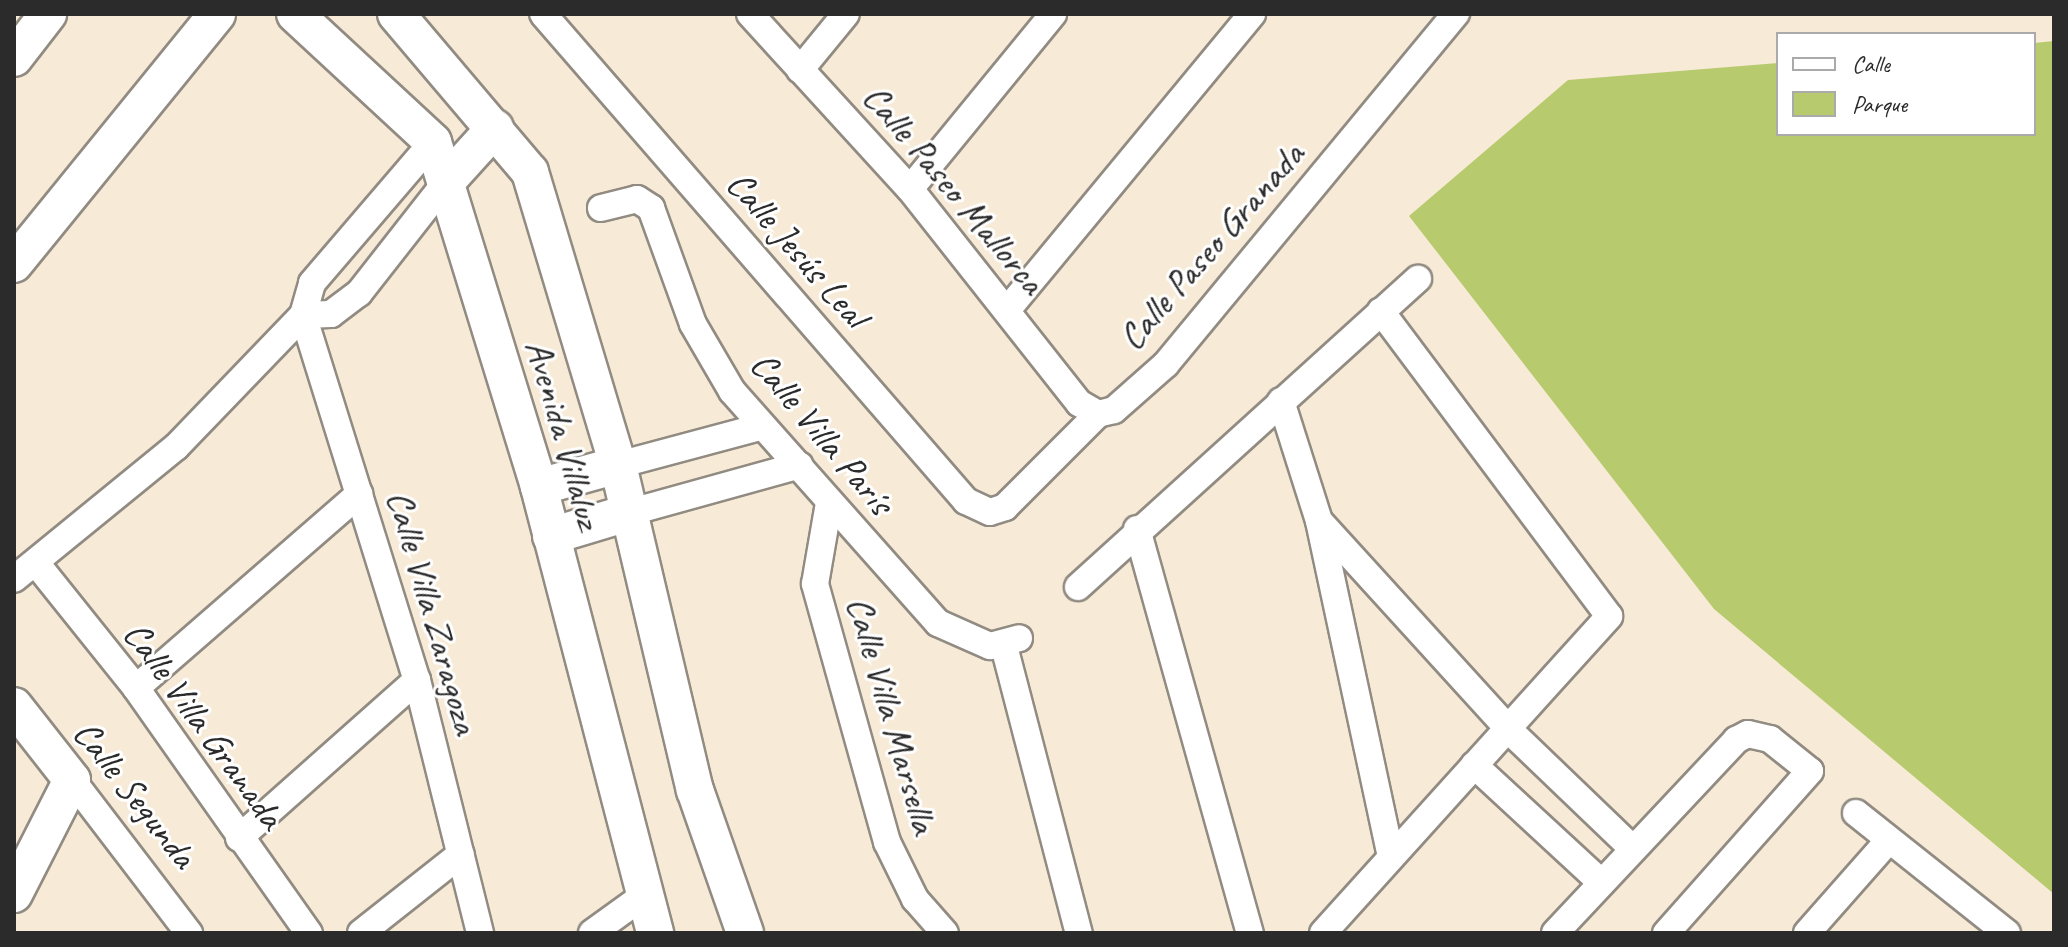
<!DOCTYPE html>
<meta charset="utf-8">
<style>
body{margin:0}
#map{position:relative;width:2068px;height:947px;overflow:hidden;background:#f7ebd8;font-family:Caveat,sans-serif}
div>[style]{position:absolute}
.green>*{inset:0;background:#b8ca6e}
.roads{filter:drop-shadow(2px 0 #918b82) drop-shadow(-2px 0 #918b82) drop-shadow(0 2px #918b82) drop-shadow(0 -2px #918b82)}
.street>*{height:26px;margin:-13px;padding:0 13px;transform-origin:13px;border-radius:13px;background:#fff}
.secondary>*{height:36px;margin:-18px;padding:0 18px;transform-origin:18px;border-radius:18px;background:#fff}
span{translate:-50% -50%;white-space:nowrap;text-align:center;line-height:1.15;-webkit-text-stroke:6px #fff;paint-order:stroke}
.street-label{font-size:38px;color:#2b2b2b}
.frame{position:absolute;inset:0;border:16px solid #2b2b2b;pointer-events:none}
.legend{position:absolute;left:1776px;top:32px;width:260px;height:104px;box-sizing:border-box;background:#fff;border:2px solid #aaa;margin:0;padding:10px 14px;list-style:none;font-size:24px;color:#2b2b2b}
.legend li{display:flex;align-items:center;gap:16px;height:40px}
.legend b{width:40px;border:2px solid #aaa}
</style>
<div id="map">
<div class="green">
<div style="clip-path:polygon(2054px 41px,2054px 894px,1714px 609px,1409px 216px,1568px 80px,1778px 63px,1778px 134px,2034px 134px,2034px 43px)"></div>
</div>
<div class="roads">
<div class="street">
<div style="left:543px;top:14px;width:645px;rotate:49.02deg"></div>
<div style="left:966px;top:501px;width:26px;rotate:25deg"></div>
<div style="left:990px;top:512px;width:16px;rotate:-18deg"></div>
<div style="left:1005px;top:507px;width:132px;rotate:-45deg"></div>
<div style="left:1098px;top:414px;width:16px;rotate:-14deg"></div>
<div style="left:1114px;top:410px;width:69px;rotate:-41.5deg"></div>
<div style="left:1166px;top:364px;width:455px;rotate:-50.4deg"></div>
<div style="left:750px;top:14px;width:237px;rotate:47.6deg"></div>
<div style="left:910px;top:189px;width:273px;rotate:51.7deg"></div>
<div style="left:1079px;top:403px;width:22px;rotate:30deg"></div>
<div style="left:800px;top:70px;width:72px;rotate:-50.6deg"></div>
<div style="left:910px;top:189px;width:226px;rotate:-50.7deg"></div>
<div style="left:601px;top:208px;width:37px;rotate:-14deg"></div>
<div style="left:637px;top:199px;width:17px;rotate:33deg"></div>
<div style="left:651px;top:208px;width:123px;rotate:70.1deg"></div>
<div style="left:693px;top:324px;width:78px;rotate:59.8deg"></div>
<div style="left:732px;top:391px;width:310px;rotate:48.4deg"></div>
<div style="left:938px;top:623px;width:57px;rotate:23.9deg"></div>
<div style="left:990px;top:646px;width:30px;rotate:-15deg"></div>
<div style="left:1008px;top:309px;width:383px;rotate:-50.4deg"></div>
<div style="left:303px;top:315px;width:382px;rotate:72.7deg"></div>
<div style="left:417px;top:680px;width:261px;rotate:76deg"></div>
<div style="left:303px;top:315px;width:28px;rotate:-2deg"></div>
<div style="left:331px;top:314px;width:35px;rotate:-37deg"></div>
<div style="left:359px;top:293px;width:141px;rotate:-51.9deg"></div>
<div style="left:1281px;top:401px;width:126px;rotate:72.4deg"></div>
<div style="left:1319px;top:521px;width:338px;rotate:77.9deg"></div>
<div style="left:618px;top:465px;width:147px;rotate:-15deg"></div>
<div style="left:829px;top:503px;width:82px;rotate:99.8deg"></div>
<div style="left:815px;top:584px;width:268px;rotate:74.4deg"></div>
<div style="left:887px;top:842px;width:64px;rotate:63.8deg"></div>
<div style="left:915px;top:899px;width:45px;rotate:48.6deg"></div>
<div style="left:631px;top:512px;width:175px;rotate:-15.5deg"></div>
<div style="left:1321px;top:523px;width:281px;rotate:47.7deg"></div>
<div style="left:1510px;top:731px;width:168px;rotate:43.8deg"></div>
<div style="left:1137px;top:529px;width:420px;rotate:74.4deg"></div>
<div style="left:36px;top:563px;width:160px;rotate:51.3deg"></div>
<div style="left:136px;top:688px;width:300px;rotate:54.8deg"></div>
<div style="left:14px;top:579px;width:209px;rotate:-39.2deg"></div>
<div style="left:176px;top:447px;width:183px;rotate:-46.1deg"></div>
<div style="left:303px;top:315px;width:33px;rotate:-74deg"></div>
<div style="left:312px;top:283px;width:186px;rotate:-49.4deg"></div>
<div style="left:1078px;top:587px;width:459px;rotate:-42.2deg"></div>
<div style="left:1004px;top:646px;width:297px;rotate:75.4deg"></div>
<div style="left:136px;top:688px;width:296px;rotate:-41deg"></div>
<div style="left:1474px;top:765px;width:173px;rotate:42.7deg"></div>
<div style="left:72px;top:780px;width:193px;rotate:52.6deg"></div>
<div style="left:1856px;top:813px;width:193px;rotate:38.5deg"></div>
<div style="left:239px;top:838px;width:238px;rotate:-41.6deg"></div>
<div style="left:361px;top:933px;width:127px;rotate:-38.3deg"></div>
<div style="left:592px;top:933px;width:62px;rotate:-35.8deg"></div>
<div style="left:1323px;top:933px;width:427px;rotate:-47.9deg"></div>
<div style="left:1609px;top:616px;width:381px;rotate:-126.8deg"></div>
<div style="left:1555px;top:933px;width:265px;rotate:-46.8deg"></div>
<div style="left:1736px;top:740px;width:13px;rotate:-27deg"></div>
<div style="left:1748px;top:734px;width:23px;rotate:13deg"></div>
<div style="left:1770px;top:739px;width:51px;rotate:38.7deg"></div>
<div style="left:1810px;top:771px;width:217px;rotate:131.6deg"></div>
<div style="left:1807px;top:933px;width:124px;rotate:-48.6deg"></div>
</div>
<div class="secondary">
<div style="left:295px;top:14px;width:188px;rotate:42.8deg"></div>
<div style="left:433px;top:142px;width:361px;rotate:72.9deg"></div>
<div style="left:539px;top:487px;width:461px;rotate:75.4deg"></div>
<div style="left:396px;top:14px;width:207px;rotate:49.7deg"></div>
<div style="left:530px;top:172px;width:306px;rotate:73.3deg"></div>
<div style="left:618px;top:465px;width:334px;rotate:76.7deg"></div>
<div style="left:695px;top:790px;width:151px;rotate:70.7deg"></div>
<div style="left:14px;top:58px;width:56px;rotate:-52.3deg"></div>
<div style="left:446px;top:182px;width:73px;rotate:-47.8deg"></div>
<div style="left:14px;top:264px;width:322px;rotate:-50.9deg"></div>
<div style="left:539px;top:487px;width:82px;rotate:-15.6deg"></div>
<div style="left:551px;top:536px;width:84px;rotate:-16.7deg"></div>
<div style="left:14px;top:706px;width:94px;rotate:51.9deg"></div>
<div style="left:72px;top:780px;width:128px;rotate:117deg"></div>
</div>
</div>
<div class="street-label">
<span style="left:954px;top:189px;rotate:50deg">Calle Paseo Mallorca</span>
<span style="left:1211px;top:246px;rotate:-49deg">Calle Paseo Granada</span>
<span style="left:797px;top:249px;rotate:49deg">Calle Jesús Leal</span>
<span style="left:822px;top:433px;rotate:50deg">Calle Villa París</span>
<span style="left:564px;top:434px;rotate:74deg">Avenida Villaluz</span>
<span style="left:433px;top:612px;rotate:74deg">Calle Villa Zaragoza</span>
<span style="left:892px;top:715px;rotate:74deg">Calle Villa Marsella</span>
<span style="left:204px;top:725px;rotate:54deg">Calle Villa Granada</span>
<span style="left:135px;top:794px;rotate:52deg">Calle Segunda</span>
</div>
<div class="frame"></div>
<ul class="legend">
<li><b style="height:10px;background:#fff"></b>Calle</li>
<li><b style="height:22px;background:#b8ca6e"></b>Parque</li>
</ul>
</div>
